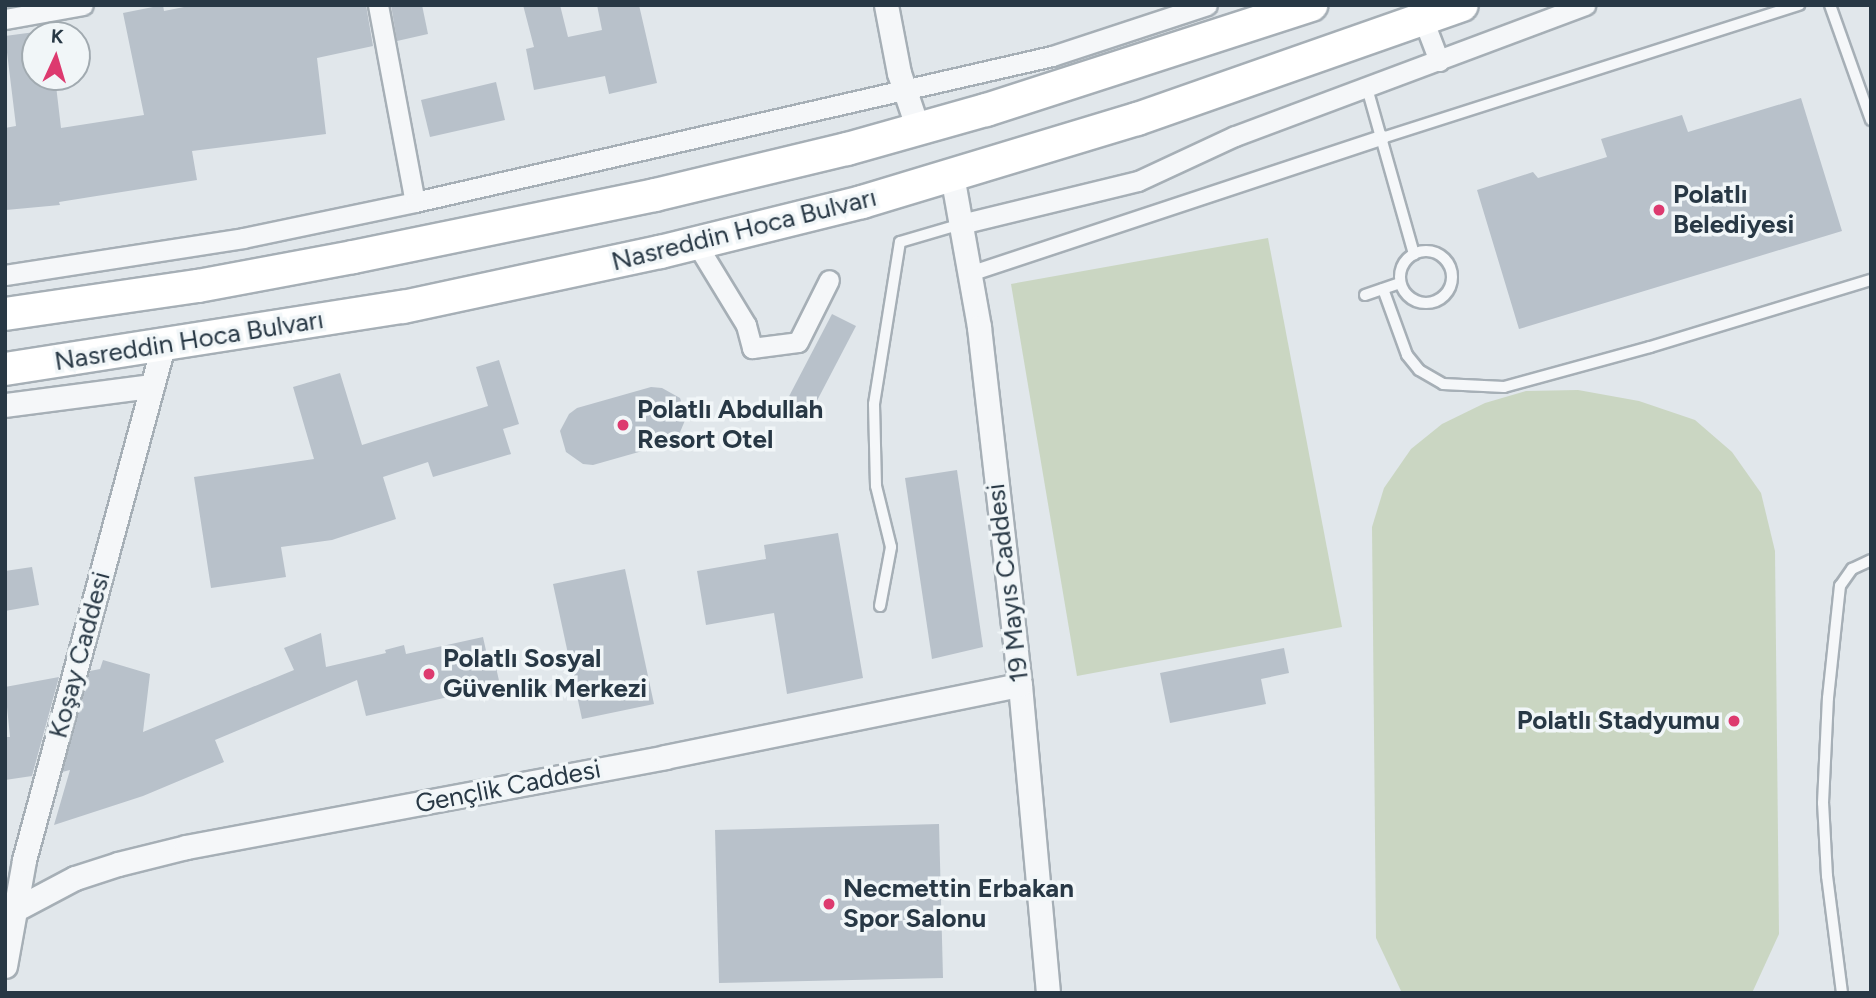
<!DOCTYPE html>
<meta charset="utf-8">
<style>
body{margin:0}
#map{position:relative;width:1876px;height:998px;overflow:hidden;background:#e1e7eb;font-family:Figtree,sans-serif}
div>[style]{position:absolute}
.green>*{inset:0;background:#cad6c2}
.building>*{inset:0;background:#b8c1ca}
.roads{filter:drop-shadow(2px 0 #a6afb6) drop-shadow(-2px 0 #a6afb6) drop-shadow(0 2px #a6afb6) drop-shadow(0 -2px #a6afb6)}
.service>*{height:10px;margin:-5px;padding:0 5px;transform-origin:5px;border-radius:5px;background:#f5f7f9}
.service>.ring{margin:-5px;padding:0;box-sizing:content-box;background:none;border:10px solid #f5f7f9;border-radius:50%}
.pedestrian>*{height:14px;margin:-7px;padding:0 7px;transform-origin:7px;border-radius:7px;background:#f5f7f9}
.minor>*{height:19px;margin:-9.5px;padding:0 9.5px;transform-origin:9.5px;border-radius:9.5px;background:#f5f7f9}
.tertiary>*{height:23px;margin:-11.5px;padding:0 11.5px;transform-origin:11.5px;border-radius:11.5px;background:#f5f7f9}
.trunk>*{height:32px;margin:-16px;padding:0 16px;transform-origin:16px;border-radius:16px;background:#fff}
.dots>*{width:19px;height:19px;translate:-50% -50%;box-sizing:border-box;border:4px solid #f1f6f8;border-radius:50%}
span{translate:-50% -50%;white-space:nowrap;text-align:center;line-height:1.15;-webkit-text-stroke:7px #f1f6f8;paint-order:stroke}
.poi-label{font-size:26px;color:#283845;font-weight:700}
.left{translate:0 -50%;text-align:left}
.right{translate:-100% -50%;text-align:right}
.street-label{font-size:26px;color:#283845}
.frame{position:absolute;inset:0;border:7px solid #283845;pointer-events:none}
.north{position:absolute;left:21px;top:21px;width:70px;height:70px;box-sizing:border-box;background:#f1f6f8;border:2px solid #a1aab0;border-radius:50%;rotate:4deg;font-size:19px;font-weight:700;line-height:28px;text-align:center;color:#283845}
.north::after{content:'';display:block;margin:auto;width:24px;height:32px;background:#dd3a6f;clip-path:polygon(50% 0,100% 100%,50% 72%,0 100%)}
</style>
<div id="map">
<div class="green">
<div style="clip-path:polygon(1268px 238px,1342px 627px,1077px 676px,1011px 284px)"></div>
<div style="clip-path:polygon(1578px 390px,1639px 401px,1695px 420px,1732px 452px,1761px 493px,1775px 551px,1779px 934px,1752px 993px,1402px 993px,1376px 938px,1372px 527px,1384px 488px,1411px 449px,1442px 424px,1485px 403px,1526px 391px)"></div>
</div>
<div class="building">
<div style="clip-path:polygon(163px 5px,164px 11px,194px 5px,366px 5px,373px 46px,317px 58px,326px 134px,192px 151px,197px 180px,59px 202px,60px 205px,6px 210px,5px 128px,16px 126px,5px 36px,35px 32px,35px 77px,55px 77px,61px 128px,144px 115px,123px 13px)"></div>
<div style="clip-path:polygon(391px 5px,422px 5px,428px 34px,397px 41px)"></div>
<div style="clip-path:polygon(523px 5px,560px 5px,568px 37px,602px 30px,597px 5px,639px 5px,657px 83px,609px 94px,605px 76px,534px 90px,526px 49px,534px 47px)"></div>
<div style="clip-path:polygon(496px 82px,505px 120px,430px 137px,421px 100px)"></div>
<div style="clip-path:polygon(1801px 98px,1842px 231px,1519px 329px,1477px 190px,1533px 172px,1538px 178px,1607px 157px,1601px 139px,1682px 115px,1688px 132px)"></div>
<div style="clip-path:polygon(832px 314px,856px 326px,809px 416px,785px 404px)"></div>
<div style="clip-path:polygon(499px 360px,519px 424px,503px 429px,511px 454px,433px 477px,428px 462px,383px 477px,396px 519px,332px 540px,281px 547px,286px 577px,211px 588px,194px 477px,314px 459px,293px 387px,340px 373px,362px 445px,488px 406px,476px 367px)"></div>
<div style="clip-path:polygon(651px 387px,662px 388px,680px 398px,686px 418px,678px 437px,667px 444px,593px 465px,583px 464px,566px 452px,560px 431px,569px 414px,577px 408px)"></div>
<div style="clip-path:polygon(957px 470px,983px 647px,932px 659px,905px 478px)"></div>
<div style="clip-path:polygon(838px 533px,863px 678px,787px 694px,774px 613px,706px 625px,697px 571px,766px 559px,764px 545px)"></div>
<div style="clip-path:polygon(32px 567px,39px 605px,5px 611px,5px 571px)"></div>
<div style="clip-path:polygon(625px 569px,654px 704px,582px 719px,553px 584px)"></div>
<div style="clip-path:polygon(321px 633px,326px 667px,386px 653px,385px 650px,404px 645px,406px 654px,483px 637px,489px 664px,495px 663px,500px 685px,366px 716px,357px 680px,215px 740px,224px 762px,143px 796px,54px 825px,70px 770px,62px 772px,90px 671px,100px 669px,103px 660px,150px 674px,143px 732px,294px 670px,284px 648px)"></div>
<div style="clip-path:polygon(1284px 648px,1289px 673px,1261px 679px,1266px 704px,1170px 723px,1160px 673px)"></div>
<div style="clip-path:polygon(59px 677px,32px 776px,5px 780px,5px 737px,10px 737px,5px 687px)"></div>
<div style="clip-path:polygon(939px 824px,943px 978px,719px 983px,715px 830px)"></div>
</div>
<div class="roads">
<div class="service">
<div style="left:1830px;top:5px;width:122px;rotate:70.4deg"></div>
<div style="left:1367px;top:88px;width:173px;rotate:74.2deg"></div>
<div style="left:1382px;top:138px;width:438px;rotate:-17.7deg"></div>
<div class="ring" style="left:1400px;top:251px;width:42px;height:42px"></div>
<div style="left:1383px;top:289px;width:70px;rotate:70deg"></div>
<div style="left:1407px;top:355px;width:19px;rotate:51deg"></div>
<div style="left:1419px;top:370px;width:28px;rotate:30deg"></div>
<div style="left:1443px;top:384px;width:61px;rotate:2.8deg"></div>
<div style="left:1504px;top:387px;width:151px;rotate:-15.3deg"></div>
<div style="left:1650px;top:347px;width:231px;rotate:-16.9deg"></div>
<div style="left:1365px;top:295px;width:37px;rotate:-19deg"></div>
<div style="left:880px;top:606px;width:60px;rotate:-79.4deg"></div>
<div style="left:891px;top:547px;width:63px;rotate:-103.8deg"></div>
<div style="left:876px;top:486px;width:82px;rotate:-91.4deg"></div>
<div style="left:874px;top:404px;width:164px;rotate:-80.9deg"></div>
<div style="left:900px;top:242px;width:64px;rotate:-16.4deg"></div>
<div style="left:1842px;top:993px;width:118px;rotate:-97.3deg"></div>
<div style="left:1827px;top:876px;width:73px;rotate:-93.1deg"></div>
<div style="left:1823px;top:803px;width:105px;rotate:-87.3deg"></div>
<div style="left:1828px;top:698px;width:113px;rotate:-83.9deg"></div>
<div style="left:1840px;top:586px;width:21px;rotate:-55deg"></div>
<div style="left:1852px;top:569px;width:21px;rotate:-25deg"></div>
</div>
<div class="pedestrian">
<div style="left:970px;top:274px;width:434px;rotate:-18.3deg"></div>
</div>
<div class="minor">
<div style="left:378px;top:5px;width:200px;rotate:79.4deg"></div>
<div style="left:5px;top:19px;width:79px;rotate:-10.2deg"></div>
<div style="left:1423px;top:19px;width:45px;rotate:69.1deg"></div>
<div style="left:961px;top:224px;width:182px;rotate:-13.7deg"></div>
<div style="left:1138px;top:181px;width:107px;rotate:-24.9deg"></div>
<div style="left:1235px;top:136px;width:374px;rotate:-20.5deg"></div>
<div style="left:696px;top:243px;width:96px;rotate:58.6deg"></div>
<div style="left:746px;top:325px;width:24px;rotate:75deg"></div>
<div style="left:752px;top:348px;width:46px;rotate:-7.4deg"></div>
<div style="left:798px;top:342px;width:69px;rotate:-63.4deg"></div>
<div style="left:5px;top:275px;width:241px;rotate:-8.8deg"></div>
<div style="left:243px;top:238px;width:176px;rotate:-11.8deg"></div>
<div style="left:415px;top:202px;width:654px;rotate:-12.91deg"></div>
<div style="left:1052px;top:56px;width:163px;rotate:-18.2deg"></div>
</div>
<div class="tertiary">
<div style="left:886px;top:5px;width:69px;rotate:79.2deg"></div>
<div style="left:899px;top:73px;width:59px;rotate:71.3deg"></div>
<div style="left:952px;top:175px;width:154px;rotate:79.9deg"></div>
<div style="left:979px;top:327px;width:360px;rotate:83.5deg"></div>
<div style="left:1020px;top:685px;width:309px;rotate:84.8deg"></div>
<div style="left:5px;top:405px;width:148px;rotate:-7.4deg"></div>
<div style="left:5px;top:915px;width:79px;rotate:-27.9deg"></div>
<div style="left:75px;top:878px;width:45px;rotate:-18deg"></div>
<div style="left:118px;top:864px;width:70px;rotate:-14deg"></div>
<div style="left:186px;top:847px;width:487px;rotate:-10.6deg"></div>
<div style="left:665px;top:757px;width:362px;rotate:-11.5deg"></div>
<div style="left:5px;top:966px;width:108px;rotate:-79.8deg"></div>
<div style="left:24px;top:860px;width:532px;rotate:-74.87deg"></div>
</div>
<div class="trunk">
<div style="left:5px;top:314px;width:195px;rotate:-8.3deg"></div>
<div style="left:198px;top:286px;width:158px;rotate:-10.6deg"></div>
<div style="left:353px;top:257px;width:308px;rotate:-11.6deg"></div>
<div style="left:655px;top:195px;width:197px;rotate:-13.5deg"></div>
<div style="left:847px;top:149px;width:144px;rotate:-15.7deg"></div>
<div style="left:986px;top:110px;width:342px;rotate:-17.9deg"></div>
<div style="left:5px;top:369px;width:403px;rotate:-8.9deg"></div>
<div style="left:403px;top:307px;width:263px;rotate:-12.1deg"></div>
<div style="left:660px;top:252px;width:208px;rotate:-13.9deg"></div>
<div style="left:862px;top:202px;width:287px;rotate:-16.8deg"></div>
<div style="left:1137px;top:119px;width:344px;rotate:-19.3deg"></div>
</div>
</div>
<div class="dots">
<div style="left:1659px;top:210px;background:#dd3a6f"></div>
<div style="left:623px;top:425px;background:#dd3a6f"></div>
<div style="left:429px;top:674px;background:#dd3a6f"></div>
<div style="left:1734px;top:721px;background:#dd3a6f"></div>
<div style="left:829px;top:904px;background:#dd3a6f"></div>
</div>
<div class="poi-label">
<span class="left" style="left:1673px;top:210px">Polatlı<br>Belediyesi</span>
<span class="left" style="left:637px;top:425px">Polatlı Abdullah<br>Resort Otel</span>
<span class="left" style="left:443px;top:674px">Polatlı Sosyal<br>Güvenlik Merkezi</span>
<span class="right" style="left:1720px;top:721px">Polatlı Stadyumu</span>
<span class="left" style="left:843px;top:904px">Necmettin Erbakan<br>Spor Salonu</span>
</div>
<div class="street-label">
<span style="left:744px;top:230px;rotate:-14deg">Nasreddin Hoca Bulvarı</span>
<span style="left:189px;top:341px;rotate:-9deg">Nasreddin Hoca Bulvarı</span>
<span style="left:1008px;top:583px;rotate:-97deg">19 Mayıs Caddesi</span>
<span style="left:80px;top:655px;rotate:-75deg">Koşay Caddesi</span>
<span style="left:508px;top:787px;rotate:-11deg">Gençlik Caddesi</span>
</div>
<div class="frame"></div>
<div class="north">K</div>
</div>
